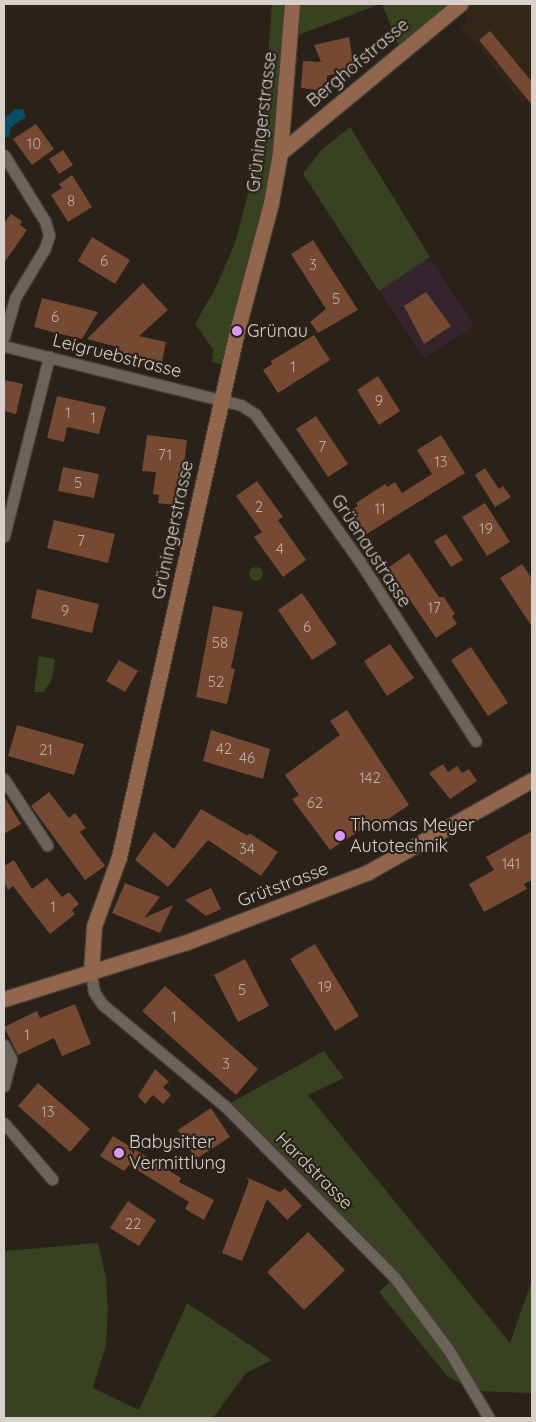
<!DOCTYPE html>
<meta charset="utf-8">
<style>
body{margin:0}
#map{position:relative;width:536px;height:1422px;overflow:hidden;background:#2a2119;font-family:Quicksand,sans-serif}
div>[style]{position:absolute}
.built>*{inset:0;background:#342519}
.education>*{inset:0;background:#35242e}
.green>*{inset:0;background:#374220}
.round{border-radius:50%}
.water>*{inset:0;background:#0a4d62}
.building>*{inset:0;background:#754932}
.roads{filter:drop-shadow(1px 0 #463d38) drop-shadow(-1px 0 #463d38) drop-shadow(0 1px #463d38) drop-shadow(0 -1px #463d38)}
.street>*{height:11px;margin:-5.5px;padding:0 5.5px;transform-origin:5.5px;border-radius:5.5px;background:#6e635a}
.secondary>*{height:15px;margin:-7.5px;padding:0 7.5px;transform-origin:7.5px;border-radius:7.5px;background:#92664d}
.dots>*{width:14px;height:14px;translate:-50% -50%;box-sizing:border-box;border:2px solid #2a2119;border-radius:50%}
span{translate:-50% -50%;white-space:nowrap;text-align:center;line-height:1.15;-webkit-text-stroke:4.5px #2a2119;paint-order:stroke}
.number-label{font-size:15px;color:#beaea5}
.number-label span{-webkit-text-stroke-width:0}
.street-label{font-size:18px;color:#d7d0cb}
.poi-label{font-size:18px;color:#d7d0cb}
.left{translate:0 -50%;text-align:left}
.frame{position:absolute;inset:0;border:5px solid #d7d0cb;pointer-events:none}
</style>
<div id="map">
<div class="built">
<div style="clip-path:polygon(461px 4px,532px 4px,532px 95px,523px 103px,460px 26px,466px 21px,466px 12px)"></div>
</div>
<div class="education">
<div style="clip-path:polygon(430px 257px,474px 327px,424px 358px,379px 291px)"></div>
</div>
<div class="green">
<div style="clip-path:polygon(272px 4px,380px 4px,291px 38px,280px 153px,229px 366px,212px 362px,213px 349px,195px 324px,215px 289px,235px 243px,249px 190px,263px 118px)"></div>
<div style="clip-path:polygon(382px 4px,460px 4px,401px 51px)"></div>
<div style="clip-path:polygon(350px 127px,430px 257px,379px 291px,303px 174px,322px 149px)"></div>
<div class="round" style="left:249px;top:567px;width:14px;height:14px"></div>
<div style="clip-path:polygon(39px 656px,55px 659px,52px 679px,44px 692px,34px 692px)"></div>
<div style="clip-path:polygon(324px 1051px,344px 1078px,308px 1095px,510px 1343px,532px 1280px,532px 1393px,474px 1391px,447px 1376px,379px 1292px,394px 1278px,225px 1106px)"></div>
<div style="clip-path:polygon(98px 1243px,106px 1277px,108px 1310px,106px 1345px,93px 1388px,139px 1410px,187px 1303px,272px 1360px,246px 1373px,213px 1418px,4px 1418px,4px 1251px)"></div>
</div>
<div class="water">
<div style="clip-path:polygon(16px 109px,23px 109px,26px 117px,11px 127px,9px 137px,5px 137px,4px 118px)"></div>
</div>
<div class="building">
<div style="clip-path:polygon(490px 31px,532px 82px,532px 105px,479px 40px)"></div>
<div style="clip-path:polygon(349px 37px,354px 68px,327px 76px,326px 91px,301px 88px,303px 61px,321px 62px,314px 45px)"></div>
<div style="clip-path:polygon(36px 124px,54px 149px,32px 165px,13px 139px)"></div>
<div style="clip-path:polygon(63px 150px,73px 165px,59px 174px,49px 159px)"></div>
<div style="clip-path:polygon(72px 175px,92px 207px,68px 222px,51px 195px,62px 188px,59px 184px)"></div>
<div style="clip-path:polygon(11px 214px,22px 221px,20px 225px,27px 230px,4px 263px,4px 223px)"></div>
<div style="clip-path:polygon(92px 237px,130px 260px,115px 284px,78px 261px)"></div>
<div style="clip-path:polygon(313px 240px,358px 310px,318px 333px,310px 322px,326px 309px,291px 254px)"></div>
<div style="clip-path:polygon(143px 283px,168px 310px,139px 336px,166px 342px,162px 362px,116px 352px,117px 347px,87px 339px)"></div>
<div style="clip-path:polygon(426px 292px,451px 326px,424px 344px,404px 306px)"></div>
<div style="clip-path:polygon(42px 298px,75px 306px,98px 312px,82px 339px,56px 333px,34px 327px)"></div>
<div style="clip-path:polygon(314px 335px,330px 360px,278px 393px,263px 370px,272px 364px,271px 361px)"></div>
<div style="clip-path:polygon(378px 376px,400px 411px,379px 425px,357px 390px)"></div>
<div style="clip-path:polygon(4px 380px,23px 384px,16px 414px,4px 411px)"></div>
<div style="clip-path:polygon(57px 396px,106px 407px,99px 434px,67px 427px,64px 442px,47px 438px)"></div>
<div style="clip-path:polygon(316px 416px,348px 464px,328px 477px,296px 429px)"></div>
<div style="clip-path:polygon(147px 435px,187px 440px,179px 506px,158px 503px,159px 495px,153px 494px,156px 472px,142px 471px)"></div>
<div style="clip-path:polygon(441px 435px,465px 473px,365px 535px,350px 511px,358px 506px,356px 503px,385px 484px,387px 487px,395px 482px,402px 493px,432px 474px,417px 450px)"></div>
<div style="clip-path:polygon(63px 467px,99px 474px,94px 498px,58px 491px)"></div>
<div style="clip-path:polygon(485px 468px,499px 489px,503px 486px,511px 497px,495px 507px,475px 475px)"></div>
<div style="clip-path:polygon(257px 481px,283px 517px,278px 520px,306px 560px,283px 577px,254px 537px,262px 532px,236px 496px)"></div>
<div style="clip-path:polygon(485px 503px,510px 542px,487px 556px,462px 517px)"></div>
<div style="clip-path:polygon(54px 520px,115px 534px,108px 563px,47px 548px)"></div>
<div style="clip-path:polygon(446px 534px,463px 560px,451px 567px,434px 541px)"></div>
<div style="clip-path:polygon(409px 553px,439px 597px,444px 597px,455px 614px,452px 616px,457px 624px,436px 638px,388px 568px)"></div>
<div style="clip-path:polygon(522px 564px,532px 579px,532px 627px,500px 578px)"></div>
<div style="clip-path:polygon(37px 589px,99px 604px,92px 633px,31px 618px)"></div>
<div style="clip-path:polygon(302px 593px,337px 644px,312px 660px,278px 610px)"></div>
<div style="clip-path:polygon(213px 606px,243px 612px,231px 668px,235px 669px,227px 704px,196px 697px)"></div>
<div style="clip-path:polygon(390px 644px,414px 678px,387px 696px,364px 661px)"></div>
<div style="clip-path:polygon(471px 647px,508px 703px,488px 716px,451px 660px)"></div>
<div style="clip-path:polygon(119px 660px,138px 671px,125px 692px,106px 681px)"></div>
<div style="clip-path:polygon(347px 710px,409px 805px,379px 825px,376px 820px,330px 850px,292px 799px,299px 795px,285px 775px,340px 735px,330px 721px)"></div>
<div style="clip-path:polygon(17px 725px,84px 744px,74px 775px,8px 756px)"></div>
<div style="clip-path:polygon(211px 730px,270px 749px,263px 779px,203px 761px)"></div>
<div style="clip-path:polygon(443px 764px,448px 772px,457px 766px,462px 773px,469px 769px,477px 781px,450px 799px,429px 773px)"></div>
<div style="clip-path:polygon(49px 792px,69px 818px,75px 813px,86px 828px,80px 832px,105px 866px,85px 880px,31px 806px)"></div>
<div style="clip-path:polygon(4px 796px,21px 824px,4px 834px)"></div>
<div style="clip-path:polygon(201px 809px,248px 836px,249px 833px,278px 852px,261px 876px,208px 840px,168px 887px,135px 860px,154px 832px,174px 849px)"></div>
<div style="clip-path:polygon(532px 831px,532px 880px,524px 884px,527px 889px,484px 912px,469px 884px,494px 870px,486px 857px)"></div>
<div style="clip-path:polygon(14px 860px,32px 889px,47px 878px,62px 897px,69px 892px,79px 904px,72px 910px,75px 914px,50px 934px,13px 886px,8px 890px,4px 882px,4px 866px)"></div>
<div style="clip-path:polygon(125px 883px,160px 897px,144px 918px,173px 905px,160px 933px,112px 913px)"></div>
<div style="clip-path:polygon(211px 888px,221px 909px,206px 916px,185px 900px)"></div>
<div style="clip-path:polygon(315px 944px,359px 1016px,335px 1031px,290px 959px)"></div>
<div style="clip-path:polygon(245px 959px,269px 1006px,238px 1022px,214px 975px)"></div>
<div style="clip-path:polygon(165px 986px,258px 1069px,236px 1095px,142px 1011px)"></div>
<div style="clip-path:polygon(75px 1004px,91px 1044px,62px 1056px,54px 1038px,18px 1055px,4px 1027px,37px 1011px,40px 1018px)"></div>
<div style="clip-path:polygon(155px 1069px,169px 1082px,163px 1087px,171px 1095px,163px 1104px,153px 1095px,145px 1104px,138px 1096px)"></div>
<div style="clip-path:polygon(38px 1083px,90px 1129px,70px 1152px,18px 1106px)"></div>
<div style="clip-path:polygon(211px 1108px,230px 1137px,196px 1159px,178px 1130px)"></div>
<div style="clip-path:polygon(113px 1136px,181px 1178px,179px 1182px,214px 1200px,204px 1220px,185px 1209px,189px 1202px,129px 1165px,124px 1171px,100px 1156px)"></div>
<div style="clip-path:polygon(246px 1177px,280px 1192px,285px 1188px,302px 1206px,287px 1220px,267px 1199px,242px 1261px,222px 1253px,249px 1181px)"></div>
<div style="clip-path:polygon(128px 1201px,156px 1220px,139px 1246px,110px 1228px)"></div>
<div style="clip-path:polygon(308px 1232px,345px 1270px,304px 1310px,267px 1272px)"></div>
</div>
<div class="roads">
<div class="street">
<div style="left:4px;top:155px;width:78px;rotate:58.2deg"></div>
<div style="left:45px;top:221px;width:15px;rotate:74deg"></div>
<div style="left:49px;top:235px;width:14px;rotate:107deg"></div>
<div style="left:45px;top:248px;width:58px;rotate:121deg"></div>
<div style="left:15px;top:298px;width:40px;rotate:106deg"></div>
<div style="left:4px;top:346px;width:244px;rotate:14deg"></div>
<div style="left:241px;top:405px;width:17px;rotate:33deg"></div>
<div style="left:255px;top:414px;width:181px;rotate:54.6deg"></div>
<div style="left:360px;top:562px;width:213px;rotate:57.1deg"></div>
<div style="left:4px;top:536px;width:185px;rotate:-75.9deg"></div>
<div style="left:4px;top:779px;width:79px;rotate:56.9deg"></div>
<div style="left:91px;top:973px;width:19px;rotate:81deg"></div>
<div style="left:94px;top:992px;width:14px;rotate:56deg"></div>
<div style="left:102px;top:1004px;width:160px;rotate:39.7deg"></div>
<div style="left:225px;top:1106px;width:242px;rotate:45.3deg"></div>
<div style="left:395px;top:1278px;width:89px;rotate:53.3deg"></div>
<div style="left:448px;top:1349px;width:80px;rotate:59.3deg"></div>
<div style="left:4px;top:1045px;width:16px;rotate:63deg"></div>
<div style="left:11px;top:1059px;width:28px;rotate:105deg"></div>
<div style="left:4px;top:1123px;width:74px;rotate:49.4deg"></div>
</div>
<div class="secondary">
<div style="left:280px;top:153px;width:234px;rotate:-39.6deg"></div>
<div style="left:91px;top:973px;width:47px;rotate:-86.3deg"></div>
<div style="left:94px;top:926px;width:73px;rotate:-70.1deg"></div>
<div style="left:119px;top:857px;width:539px;rotate:-77.36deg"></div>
<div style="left:237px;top:331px;width:132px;rotate:-75.1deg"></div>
<div style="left:271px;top:203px;width:51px;rotate:-79.8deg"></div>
<div style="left:280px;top:153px;width:149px;rotate:-85.4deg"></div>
<div style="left:4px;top:999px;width:192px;rotate:-17.3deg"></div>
<div style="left:187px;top:942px;width:194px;rotate:-21.1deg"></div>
<div style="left:368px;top:872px;width:188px;rotate:-29.3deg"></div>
</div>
</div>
<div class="dots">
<div style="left:237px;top:331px;background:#d99af7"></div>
<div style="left:340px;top:836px;background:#d99af7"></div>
<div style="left:119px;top:1153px;background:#d99af7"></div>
</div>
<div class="number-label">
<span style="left:34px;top:144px">10</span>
<span style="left:71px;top:201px">8</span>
<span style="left:104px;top:261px">6</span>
<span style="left:313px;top:265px">3</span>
<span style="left:336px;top:299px">5</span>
<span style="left:55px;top:317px">6</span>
<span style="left:293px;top:367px">1</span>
<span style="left:379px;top:401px">9</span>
<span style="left:68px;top:413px">1</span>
<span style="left:93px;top:418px">1</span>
<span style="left:322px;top:447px">7</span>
<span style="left:165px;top:455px">71</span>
<span style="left:441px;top:462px">13</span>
<span style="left:78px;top:483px">5</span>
<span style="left:259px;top:507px">2</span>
<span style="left:380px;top:509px">11</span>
<span style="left:486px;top:529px">19</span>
<span style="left:81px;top:541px">7</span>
<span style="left:280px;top:549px">4</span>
<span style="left:434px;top:608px">17</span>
<span style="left:65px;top:611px">9</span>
<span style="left:307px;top:627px">6</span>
<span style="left:220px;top:643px">58</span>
<span style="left:216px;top:682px">52</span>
<span style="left:224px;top:749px">42</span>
<span style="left:46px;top:750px">21</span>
<span style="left:247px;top:758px">46</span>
<span style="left:370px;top:778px">142</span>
<span style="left:315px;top:803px">62</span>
<span style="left:247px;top:849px">34</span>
<span style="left:511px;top:864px">141</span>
<span style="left:53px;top:907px">1</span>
<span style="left:325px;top:987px">19</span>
<span style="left:242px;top:990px">5</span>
<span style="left:174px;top:1017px">1</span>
<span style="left:27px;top:1035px">1</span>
<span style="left:226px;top:1064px">3</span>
<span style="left:48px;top:1112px">13</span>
<span style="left:133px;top:1224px">22</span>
</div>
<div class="street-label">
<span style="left:358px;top:63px;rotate:-40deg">Berghofstrasse</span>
<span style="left:262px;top:122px;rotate:-83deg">Grüningerstrasse</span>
<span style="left:117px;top:356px;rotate:14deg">Leigruebstrasse</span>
<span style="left:173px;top:530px;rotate:-78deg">Grüningerstrasse</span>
<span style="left:371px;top:551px;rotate:57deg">Grüenaustrasse</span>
<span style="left:283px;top:885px;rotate:-21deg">Grütstrasse</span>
<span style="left:314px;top:1171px;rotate:45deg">Hardstrasse</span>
</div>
<div class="poi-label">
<span class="left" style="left:247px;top:331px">Grünau</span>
<span class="left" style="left:350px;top:836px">Thomas Meyer<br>Autotechnik</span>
<span class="left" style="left:129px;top:1153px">Babysitter<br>Vermittlung</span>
</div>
<div class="frame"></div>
</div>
